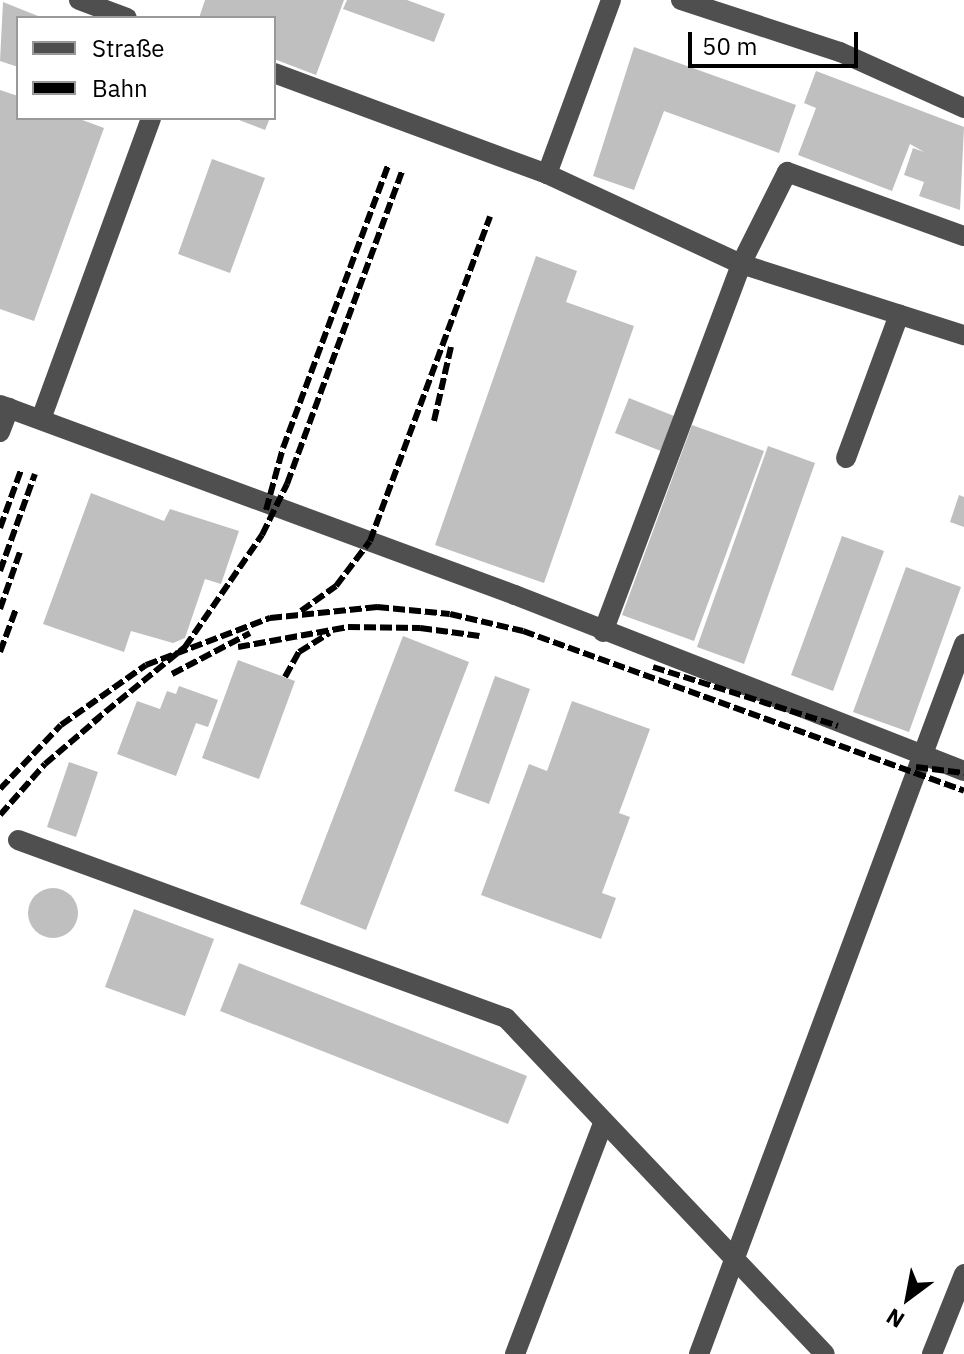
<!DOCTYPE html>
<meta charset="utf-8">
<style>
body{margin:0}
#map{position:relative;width:964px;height:1354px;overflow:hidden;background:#fff;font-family:"IBM Plex Sans",sans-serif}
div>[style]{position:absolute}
.building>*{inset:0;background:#bfbfbf}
.round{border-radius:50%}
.minor>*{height:20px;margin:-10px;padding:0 10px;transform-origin:10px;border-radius:10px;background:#4f4f4f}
.rail>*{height:6px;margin-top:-3px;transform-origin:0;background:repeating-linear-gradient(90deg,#000 0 12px,transparent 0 16px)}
span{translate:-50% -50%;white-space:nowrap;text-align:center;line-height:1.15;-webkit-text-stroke:8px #fff;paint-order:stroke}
.legend{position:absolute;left:16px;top:16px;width:260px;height:104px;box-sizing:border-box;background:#fff;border:2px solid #999;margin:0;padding:10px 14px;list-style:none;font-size:24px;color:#000}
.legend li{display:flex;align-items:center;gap:16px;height:40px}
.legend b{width:40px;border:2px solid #999}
.north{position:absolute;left:868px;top:1258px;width:80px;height:80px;-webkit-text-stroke:6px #fff;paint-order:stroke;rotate:212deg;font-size:22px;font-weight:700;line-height:32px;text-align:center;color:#000}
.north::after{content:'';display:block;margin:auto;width:28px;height:36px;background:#000;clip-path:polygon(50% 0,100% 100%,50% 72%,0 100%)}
.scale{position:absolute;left:688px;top:32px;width:170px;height:36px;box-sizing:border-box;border:4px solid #000;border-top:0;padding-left:10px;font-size:24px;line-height:28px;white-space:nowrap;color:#000;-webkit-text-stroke:6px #fff;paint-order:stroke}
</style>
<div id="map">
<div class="building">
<div style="clip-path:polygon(205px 0,344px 0,316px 75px,274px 59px,274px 18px,199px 18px)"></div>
<div style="clip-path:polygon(347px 0,407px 0,445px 14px,434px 42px,343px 9px)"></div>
<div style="clip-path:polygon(3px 2px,43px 18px,18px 18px,18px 67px,0 61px)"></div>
<div style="clip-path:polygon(634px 47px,796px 105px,779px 153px,664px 111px,634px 190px,593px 176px)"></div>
<div style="clip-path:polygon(816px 71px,964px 127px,960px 210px,919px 196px,924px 182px,904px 175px,913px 148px,924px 152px,910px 144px,892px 191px,798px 155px,816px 108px,804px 103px)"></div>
<div style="clip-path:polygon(0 90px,18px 96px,18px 118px,77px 118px,104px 128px,34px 321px,0 309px)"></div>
<div style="clip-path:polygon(234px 118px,270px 118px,265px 130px)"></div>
<div style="clip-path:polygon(212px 159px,265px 178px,230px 273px,178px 254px)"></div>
<div style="clip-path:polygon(536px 256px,577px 271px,566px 302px,634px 326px,544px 583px,435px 545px)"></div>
<div style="clip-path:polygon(629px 398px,679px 418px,666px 453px,615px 433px)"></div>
<div style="clip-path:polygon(692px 425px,764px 451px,694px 641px,622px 615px)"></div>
<div style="clip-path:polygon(768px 446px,815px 463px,744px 664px,697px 647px)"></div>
<div style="clip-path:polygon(91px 493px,164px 521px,170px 509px,239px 531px,221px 584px,205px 579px,185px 638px,173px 643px,131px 631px,124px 652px,43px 624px)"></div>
<div style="clip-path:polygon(959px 495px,964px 497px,964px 527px,950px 522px)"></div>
<div style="clip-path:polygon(842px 536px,884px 551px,833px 691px,791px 675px)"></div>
<div style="clip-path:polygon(906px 567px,961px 587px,909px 732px,853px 712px)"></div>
<div style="clip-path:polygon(403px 636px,469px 662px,366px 930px,300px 904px)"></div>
<div style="clip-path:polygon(238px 660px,295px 681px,259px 779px,202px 758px)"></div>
<div style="clip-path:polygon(495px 676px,530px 689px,489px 804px,454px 791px)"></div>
<div style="clip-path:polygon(179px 686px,218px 700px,208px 727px,196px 723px,176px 776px,117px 754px,137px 701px,160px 709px,167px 691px,176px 694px)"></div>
<div style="clip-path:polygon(572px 701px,650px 729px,619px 813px,630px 817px,602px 893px,616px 898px,601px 939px,481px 895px,529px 764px,547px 771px)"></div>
<div style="clip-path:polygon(69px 762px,98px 772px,76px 837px,47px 827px)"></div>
<div class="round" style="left:28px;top:888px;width:50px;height:50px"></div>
<div style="clip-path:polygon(134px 909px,214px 939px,185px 1016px,105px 987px)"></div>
<div style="clip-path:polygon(239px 963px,527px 1076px,508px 1124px,220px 1011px)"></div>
</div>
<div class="minor">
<div style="left:79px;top:0;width:51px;rotate:20.6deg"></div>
<div style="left:681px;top:0;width:167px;rotate:18.1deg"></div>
<div style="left:840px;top:52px;width:136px;rotate:24.3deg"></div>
<div style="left:274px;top:73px;width:291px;rotate:20.3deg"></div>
<div style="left:547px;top:174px;width:214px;rotate:24.9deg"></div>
<div style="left:741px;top:264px;width:234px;rotate:17.7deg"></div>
<div style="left:547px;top:174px;width:185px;rotate:-69.8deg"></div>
<div style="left:0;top:405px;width:549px;rotate:20.25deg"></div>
<div style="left:515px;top:595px;width:482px;rotate:21.4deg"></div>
<div style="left:41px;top:419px;width:320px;rotate:-69.9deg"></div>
<div style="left:0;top:432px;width:26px;rotate:-69deg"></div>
<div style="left:846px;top:458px;width:153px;rotate:-69.7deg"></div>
<div style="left:603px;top:632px;width:393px;rotate:-69.4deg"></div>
<div style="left:741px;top:264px;width:103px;rotate:-63.4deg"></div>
<div style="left:787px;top:172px;width:188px;rotate:19.9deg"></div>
<div style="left:18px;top:840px;width:519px;rotate:20.04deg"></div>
<div style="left:506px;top:1018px;width:463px;rotate:46.5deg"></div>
<div style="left:515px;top:1354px;width:249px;rotate:-69.1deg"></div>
<div style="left:699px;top:1354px;width:758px;rotate:-69.53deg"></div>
<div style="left:932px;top:1354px;width:86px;rotate:-68.2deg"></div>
</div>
<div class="rail">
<div style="left:434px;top:421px;width:76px;rotate:-77.1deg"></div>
<div style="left:266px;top:510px;width:64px;rotate:-74.7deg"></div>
<div style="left:283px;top:448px;width:301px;rotate:-69.6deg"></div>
<div style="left:0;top:528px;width:62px;rotate:-70.1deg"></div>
<div style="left:0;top:571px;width:103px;rotate:-70.2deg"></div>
<div style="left:0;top:609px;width:60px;rotate:-70.7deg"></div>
<div style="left:301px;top:611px;width:43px;rotate:-35.5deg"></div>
<div style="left:336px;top:586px;width:56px;rotate:-52.9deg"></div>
<div style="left:370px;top:541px;width:346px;rotate:-69.7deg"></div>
<div style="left:238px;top:647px;width:112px;rotate:-10.3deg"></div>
<div style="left:348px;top:627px;width:72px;rotate:0.8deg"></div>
<div style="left:420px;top:628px;width:60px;rotate:7.7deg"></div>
<div style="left:0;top:652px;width:46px;rotate:-69.6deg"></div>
<div style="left:653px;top:667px;width:194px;rotate:17.7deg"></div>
<div style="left:172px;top:674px;width:88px;rotate:-27.7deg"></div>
<div style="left:285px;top:677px;width:29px;rotate:-61deg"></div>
<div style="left:299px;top:652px;width:36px;rotate:-32deg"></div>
<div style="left:93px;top:722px;width:119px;rotate:-39.2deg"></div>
<div style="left:185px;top:647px;width:136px;rotate:-55.5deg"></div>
<div style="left:262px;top:535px;width:57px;rotate:-63.9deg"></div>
<div style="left:287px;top:484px;width:333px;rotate:-69.8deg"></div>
<div style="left:916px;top:767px;width:48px;rotate:7.1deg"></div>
<div style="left:0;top:789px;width:88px;rotate:-46.4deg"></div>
<div style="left:61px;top:725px;width:104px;rotate:-35.2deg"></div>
<div style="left:146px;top:665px;width:133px;rotate:-20.8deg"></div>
<div style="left:270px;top:618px;width:108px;rotate:-5.9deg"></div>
<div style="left:377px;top:607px;width:73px;rotate:5.5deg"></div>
<div style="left:450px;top:614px;width:75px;rotate:13.1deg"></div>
<div style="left:523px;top:631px;width:469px;rotate:19.9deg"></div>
<div style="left:0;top:815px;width:68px;rotate:-48.6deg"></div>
<div style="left:45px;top:764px;width:72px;rotate:-40.5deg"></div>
</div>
<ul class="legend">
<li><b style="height:10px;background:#4f4f4f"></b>Straße</li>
<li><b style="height:10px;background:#000"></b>Bahn</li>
</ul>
<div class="north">N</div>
<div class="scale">50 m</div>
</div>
